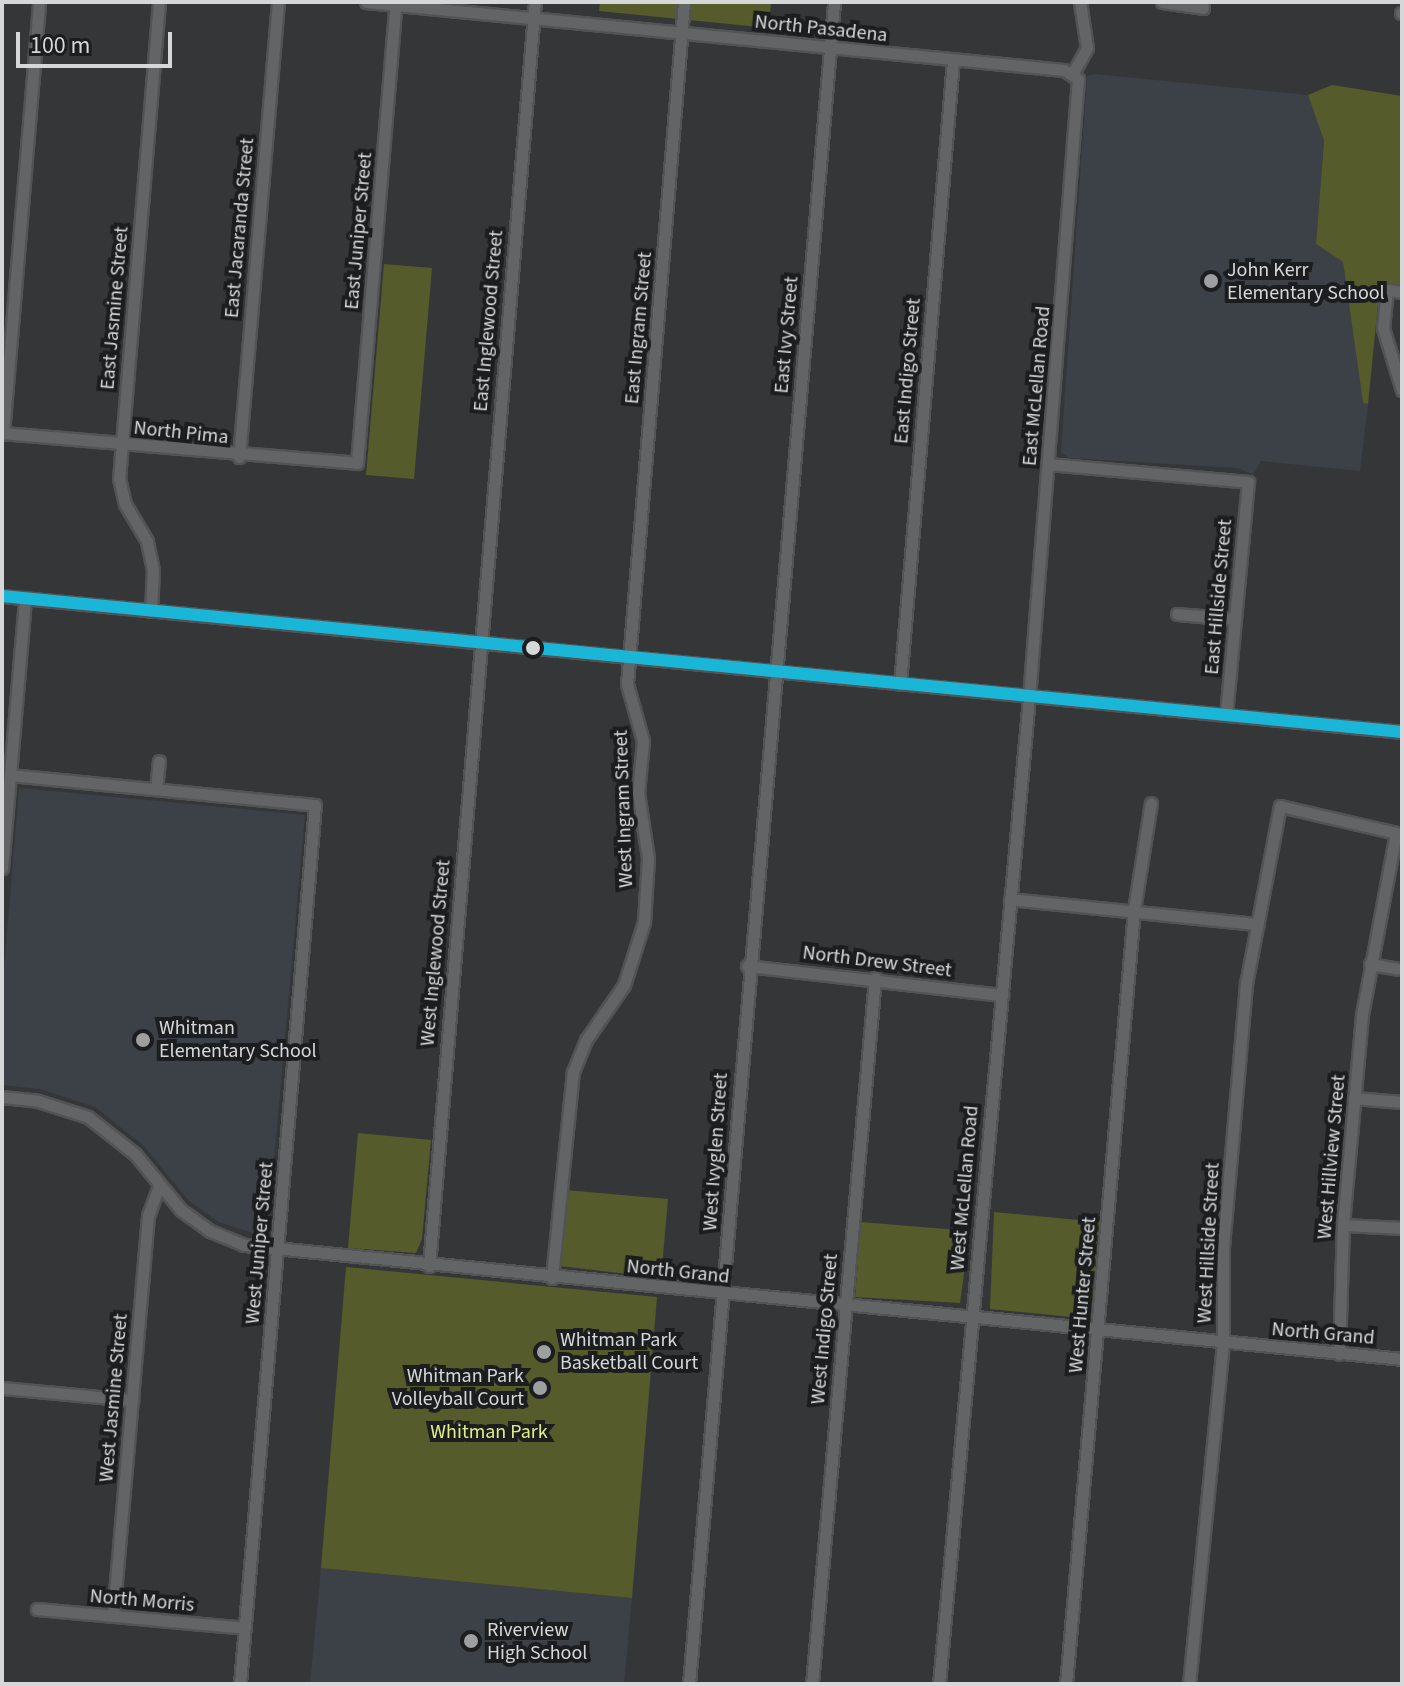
<!DOCTYPE html>
<style>
body{margin:0}
#map{position:relative;width:1404px;height:1686px;overflow:hidden;background:#353637;font-family:"Source Sans 3",sans-serif}
div>[style]{position:absolute}
.built>*{inset:0;background:#3c4147}
.green>*{inset:0;background:#565b2b}
.roads{filter:drop-shadow(2px 0 #525354) drop-shadow(-2px 0 #525354) drop-shadow(0 2px #525354) drop-shadow(0 -2px #525354)}
.minor>*{height:11px;margin:-5.5px;padding:0 5.5px;transform-origin:5.5px;border-radius:5.5px;background:#636465}
.bus-1>*{height:12px;margin:-6px;padding:0 6px;transform-origin:6px;border-radius:6px;background:#1ab6d8}
.dots>*{width:22px;height:22px;translate:-50% -50%;box-sizing:border-box;border:4px solid #1c1d1e;border-radius:50%}
span{translate:-50% -50%;white-space:nowrap;text-align:center;line-height:1.15;-webkit-text-stroke:8px #1c1d1e;paint-order:stroke}
.street-label{font-size:20px;color:#d6d7d9}
.poi-label{font-size:20px;color:#d6d7d9}
.left{translate:0 -50%;text-align:left}
.right{translate:-100% -50%;text-align:right}
.park-label{font-size:20px;color:#e2ed89}
.frame{position:absolute;inset:0;border:4px solid #d6d7d9;pointer-events:none}
.scale{position:absolute;left:16px;top:32px;width:156px;height:36px;box-sizing:border-box;border:4px solid #d6d7d9;border-top:0;padding-left:10px;font-size:24px;line-height:28px;white-space:nowrap;color:#d6d7d9;-webkit-text-stroke:6px #1c1d1e;paint-order:stroke}
</style>
<div id="map">
<div class="built">
<div style="clip-path:polygon(1094px 74px,1308px 95px,1324px 141px,1316px 243px,1343px 262px,1363px 403px,1368px 404px,1360px 471px,1261px 461px,1253px 475px,1238px 468px,1069px 458px,1061px 452px,1087px 76px)"></div>
<div style="clip-path:polygon(19px 788px,305px 815px,267px 1238px,219px 1222px,189px 1201px,143px 1145px,95px 1107px,40px 1089px,2px 1085px,2px 994px)"></div>
<div style="clip-path:polygon(321px 1568px,632px 1598px,624px 1684px,310px 1684px)"></div>
</div>
<div class="green">
<div style="clip-path:polygon(600px 2px,771px 2px,769px 28px,599px 11px)"></div>
<div style="clip-path:polygon(1332px 85px,1402px 96px,1402px 286px,1379px 295px,1368px 404px,1363px 403px,1343px 262px,1316px 244px,1324px 141px,1308px 95px)"></div>
<div style="clip-path:polygon(384px 264px,432px 268px,414px 479px,366px 475px)"></div>
<div style="clip-path:polygon(358px 1133px,431px 1140px,422px 1239px,416px 1253px,348px 1248px)"></div>
<div style="clip-path:polygon(565px 1190px,668px 1199px,661px 1278px,560px 1266px)"></div>
<div style="clip-path:polygon(994px 1212px,1099px 1222px,1091px 1319px,990px 1309px)"></div>
<div style="clip-path:polygon(861px 1222px,970px 1231px,960px 1303px,855px 1297px)"></div>
<div style="clip-path:polygon(346px 1267px,657px 1297px,632px 1598px,321px 1568px)"></div>
</div>
<div class="roads">
<div class="minor">
<div style="left:366px;top:2px;width:701px;rotate:5.56deg"></div>
<div style="left:1064px;top:70px;width:17px;rotate:33deg"></div>
<div style="left:1078px;top:79px;width:620px;rotate:94.53deg"></div>
<div style="left:1029px;top:697px;width:991px;rotate:95.21deg"></div>
<div style="left:1162px;top:2px;width:41px;rotate:8.3deg"></div>
<div style="left:1203px;top:8px;width:6px;rotate:-99deg"></div>
<div style="left:1401px;top:13px;width:1px"></div>
<div style="left:1073px;top:73px;width:29px;rotate:-61deg"></div>
<div style="left:1087px;top:48px;width:47px;rotate:-98.7deg"></div>
<div style="left:1402px;top:292px;width:15px;rotate:-172deg"></div>
<div style="left:1387px;top:290px;width:38px;rotate:96deg"></div>
<div style="left:1383px;top:328px;width:65px;rotate:73deg"></div>
<div style="left:2px;top:433px;width:356px;rotate:4.8deg"></div>
<div style="left:357px;top:463px;width:463px;rotate:-85.2deg"></div>
<div style="left:3px;top:433px;width:433px;rotate:-85.2deg"></div>
<div style="left:239px;top:457px;width:457px;rotate:-85.1deg"></div>
<div style="left:1048px;top:464px;width:201px;rotate:5.1deg"></div>
<div style="left:1248px;top:482px;width:234px;rotate:95.4deg"></div>
<div style="left:2px;top:596px;width:1407px;rotate:5.55deg"></div>
<div style="left:151px;top:611px;width:41px;rotate:-87.2deg"></div>
<div style="left:153px;top:570px;width:30px;rotate:-102deg"></div>
<div style="left:147px;top:541px;width:43px;rotate:-120.7deg"></div>
<div style="left:125px;top:504px;width:26px;rotate:-103deg"></div>
<div style="left:119px;top:479px;width:479px;rotate:-85.2deg"></div>
<div style="left:1177px;top:614px;width:58px;rotate:4.9deg"></div>
<div style="left:900px;top:684px;width:625px;rotate:-85.14deg"></div>
<div style="left:10px;top:775px;width:306px;rotate:5.6deg"></div>
<div style="left:315px;top:805px;width:882px;rotate:94.88deg"></div>
<div style="left:156px;top:789px;width:28px;rotate:-84deg"></div>
<div style="left:2px;top:868px;width:271px;rotate:-85.1deg"></div>
<div style="left:1010px;top:899px;width:249px;rotate:5.8deg"></div>
<div style="left:1370px;top:964px;width:27px;rotate:10deg"></div>
<div style="left:747px;top:966px;width:257px;rotate:6.5deg"></div>
<div style="left:2px;top:1097px;width:36px;rotate:6deg"></div>
<div style="left:38px;top:1101px;width:52px;rotate:17.7deg"></div>
<div style="left:88px;top:1117px;width:60px;rotate:38.2deg"></div>
<div style="left:135px;top:1154px;width:72px;rotate:50.6deg"></div>
<div style="left:181px;top:1210px;width:36px;rotate:36deg"></div>
<div style="left:210px;top:1231px;width:37px;rotate:22deg"></div>
<div style="left:244px;top:1245px;width:1164px;rotate:5.62deg"></div>
<div style="left:1354px;top:1098px;width:48px;rotate:4.8deg"></div>
<div style="left:1343px;top:1225px;width:59px;rotate:2.9deg"></div>
<div style="left:429px;top:1266px;width:1268px;rotate:-85.21deg"></div>
<div style="left:552px;top:1278px;width:207px;rotate:-84.2deg"></div>
<div style="left:573px;top:1072px;width:35px;rotate:-68deg"></div>
<div style="left:586px;top:1040px;width:67px;rotate:-55.4deg"></div>
<div style="left:624px;top:985px;width:66px;rotate:-72.4deg"></div>
<div style="left:644px;top:922px;width:64px;rotate:-86.4deg"></div>
<div style="left:648px;top:858px;width:66px;rotate:-98.7deg"></div>
<div style="left:638px;top:793px;width:52px;rotate:-84.5deg"></div>
<div style="left:643px;top:741px;width:59px;rotate:-105.7deg"></div>
<div style="left:627px;top:684px;width:684px;rotate:-85.22deg"></div>
<div style="left:2px;top:1388px;width:131px;rotate:5.3deg"></div>
<div style="left:37px;top:1609px;width:208px;rotate:5.2deg"></div>
<div style="left:113px;top:1616px;width:402px;rotate:-85deg"></div>
<div style="left:148px;top:1216px;width:33px;rotate:-70deg"></div>
<div style="left:689px;top:1684px;width:1688px;rotate:-85.07deg"></div>
<div style="left:812px;top:1684px;width:709px;rotate:-84.9deg"></div>
<div style="left:1066px;top:1684px;width:777px;rotate:-84.98deg"></div>
<div style="left:1134px;top:910px;width:108px;rotate:-81deg"></div>
<div style="left:1189px;top:1684px;width:344px;rotate:-84.3deg"></div>
<div style="left:1223px;top:1342px;width:95px;rotate:-90deg"></div>
<div style="left:1223px;top:1247px;width:264px;rotate:-85deg"></div>
<div style="left:1246px;top:984px;width:181px;rotate:-79.2deg"></div>
<div style="left:1280px;top:806px;width:119px;rotate:13.1deg"></div>
<div style="left:1396px;top:833px;width:185px;rotate:100.6deg"></div>
<div style="left:1362px;top:1015px;width:211px;rotate:95.2deg"></div>
<div style="left:1343px;top:1225px;width:129px;rotate:91.8deg"></div>
</div>
</div>
<div class="bus-1">
<div style="left:2px;top:596px;width:1407px;rotate:5.55deg"></div>
</div>
<div class="dots">
<div style="left:1211px;top:281px;background:#9e9fa0"></div>
<div style="left:533px;top:648px;background:#d6d7d9"></div>
<div style="left:143px;top:1040px;background:#9e9fa0"></div>
<div style="left:544px;top:1352px;background:#9e9fa0"></div>
<div style="left:540px;top:1388px;background:#9e9fa0"></div>
<div style="left:471px;top:1641px;background:#9e9fa0"></div>
</div>
<div class="street-label">
<span style="left:821px;top:29px;rotate:6deg">North Pasadena</span>
<span style="left:240px;top:228px;rotate:-85deg">East Jacaranda Street</span>
<span style="left:359px;top:231px;rotate:-85deg">East Juniper Street</span>
<span style="left:115px;top:308px;rotate:-85deg">East Jasmine Street</span>
<span style="left:489px;top:321px;rotate:-85deg">East Inglewood Street</span>
<span style="left:639px;top:328px;rotate:-85deg">East Ingram Street</span>
<span style="left:787px;top:335px;rotate:-85deg">East Ivy Street</span>
<span style="left:908px;top:371px;rotate:-85deg">East Indigo Street</span>
<span style="left:1037px;top:386px;rotate:-85deg">East McLellan Road</span>
<span style="left:181px;top:433px;rotate:6deg">North Pima</span>
<span style="left:1219px;top:597px;rotate:-85deg">East Hillside Street</span>
<span style="left:624px;top:809px;rotate:-92deg">West Ingram Street</span>
<span style="left:436px;top:953px;rotate:-85deg">West Inglewood Street</span>
<span style="left:877px;top:962px;rotate:7deg">North Drew Street</span>
<span style="left:716px;top:1152px;rotate:-86deg">West Ivyglen Street</span>
<span style="left:1332px;top:1157px;rotate:-85deg">West Hillview Street</span>
<span style="left:965px;top:1188px;rotate:-85deg">West McLellan Road</span>
<span style="left:260px;top:1243px;rotate:-85deg">West Juniper Street</span>
<span style="left:1209px;top:1243px;rotate:-87deg">West Hillside Street</span>
<span style="left:678px;top:1272px;rotate:6deg">North Grand</span>
<span style="left:1083px;top:1295px;rotate:-85deg">West Hunter Street</span>
<span style="left:825px;top:1329px;rotate:-85deg">West Indigo Street</span>
<span style="left:1323px;top:1334px;rotate:5deg">North Grand</span>
<span style="left:114px;top:1398px;rotate:-85deg">West Jasmine Street</span>
<span style="left:142px;top:1601px;rotate:5deg">North Morris</span>
</div>
<div class="poi-label">
<span class="left" style="left:1227px;top:282px">John Kerr<br>Elementary School</span>
<span class="left" style="left:159px;top:1040px">Whitman<br>Elementary School</span>
<span class="left" style="left:560px;top:1352px">Whitman Park<br>Basketball Court</span>
<span class="right" style="left:524px;top:1388px">Whitman Park<br>Volleyball Court</span>
<span class="left" style="left:487px;top:1642px">Riverview<br>High School</span>
</div>
<div class="park-label">
<span style="left:489px;top:1432px">Whitman Park</span>
</div>
<div class="frame"></div>
<div class="scale">100 m</div>
</div>
